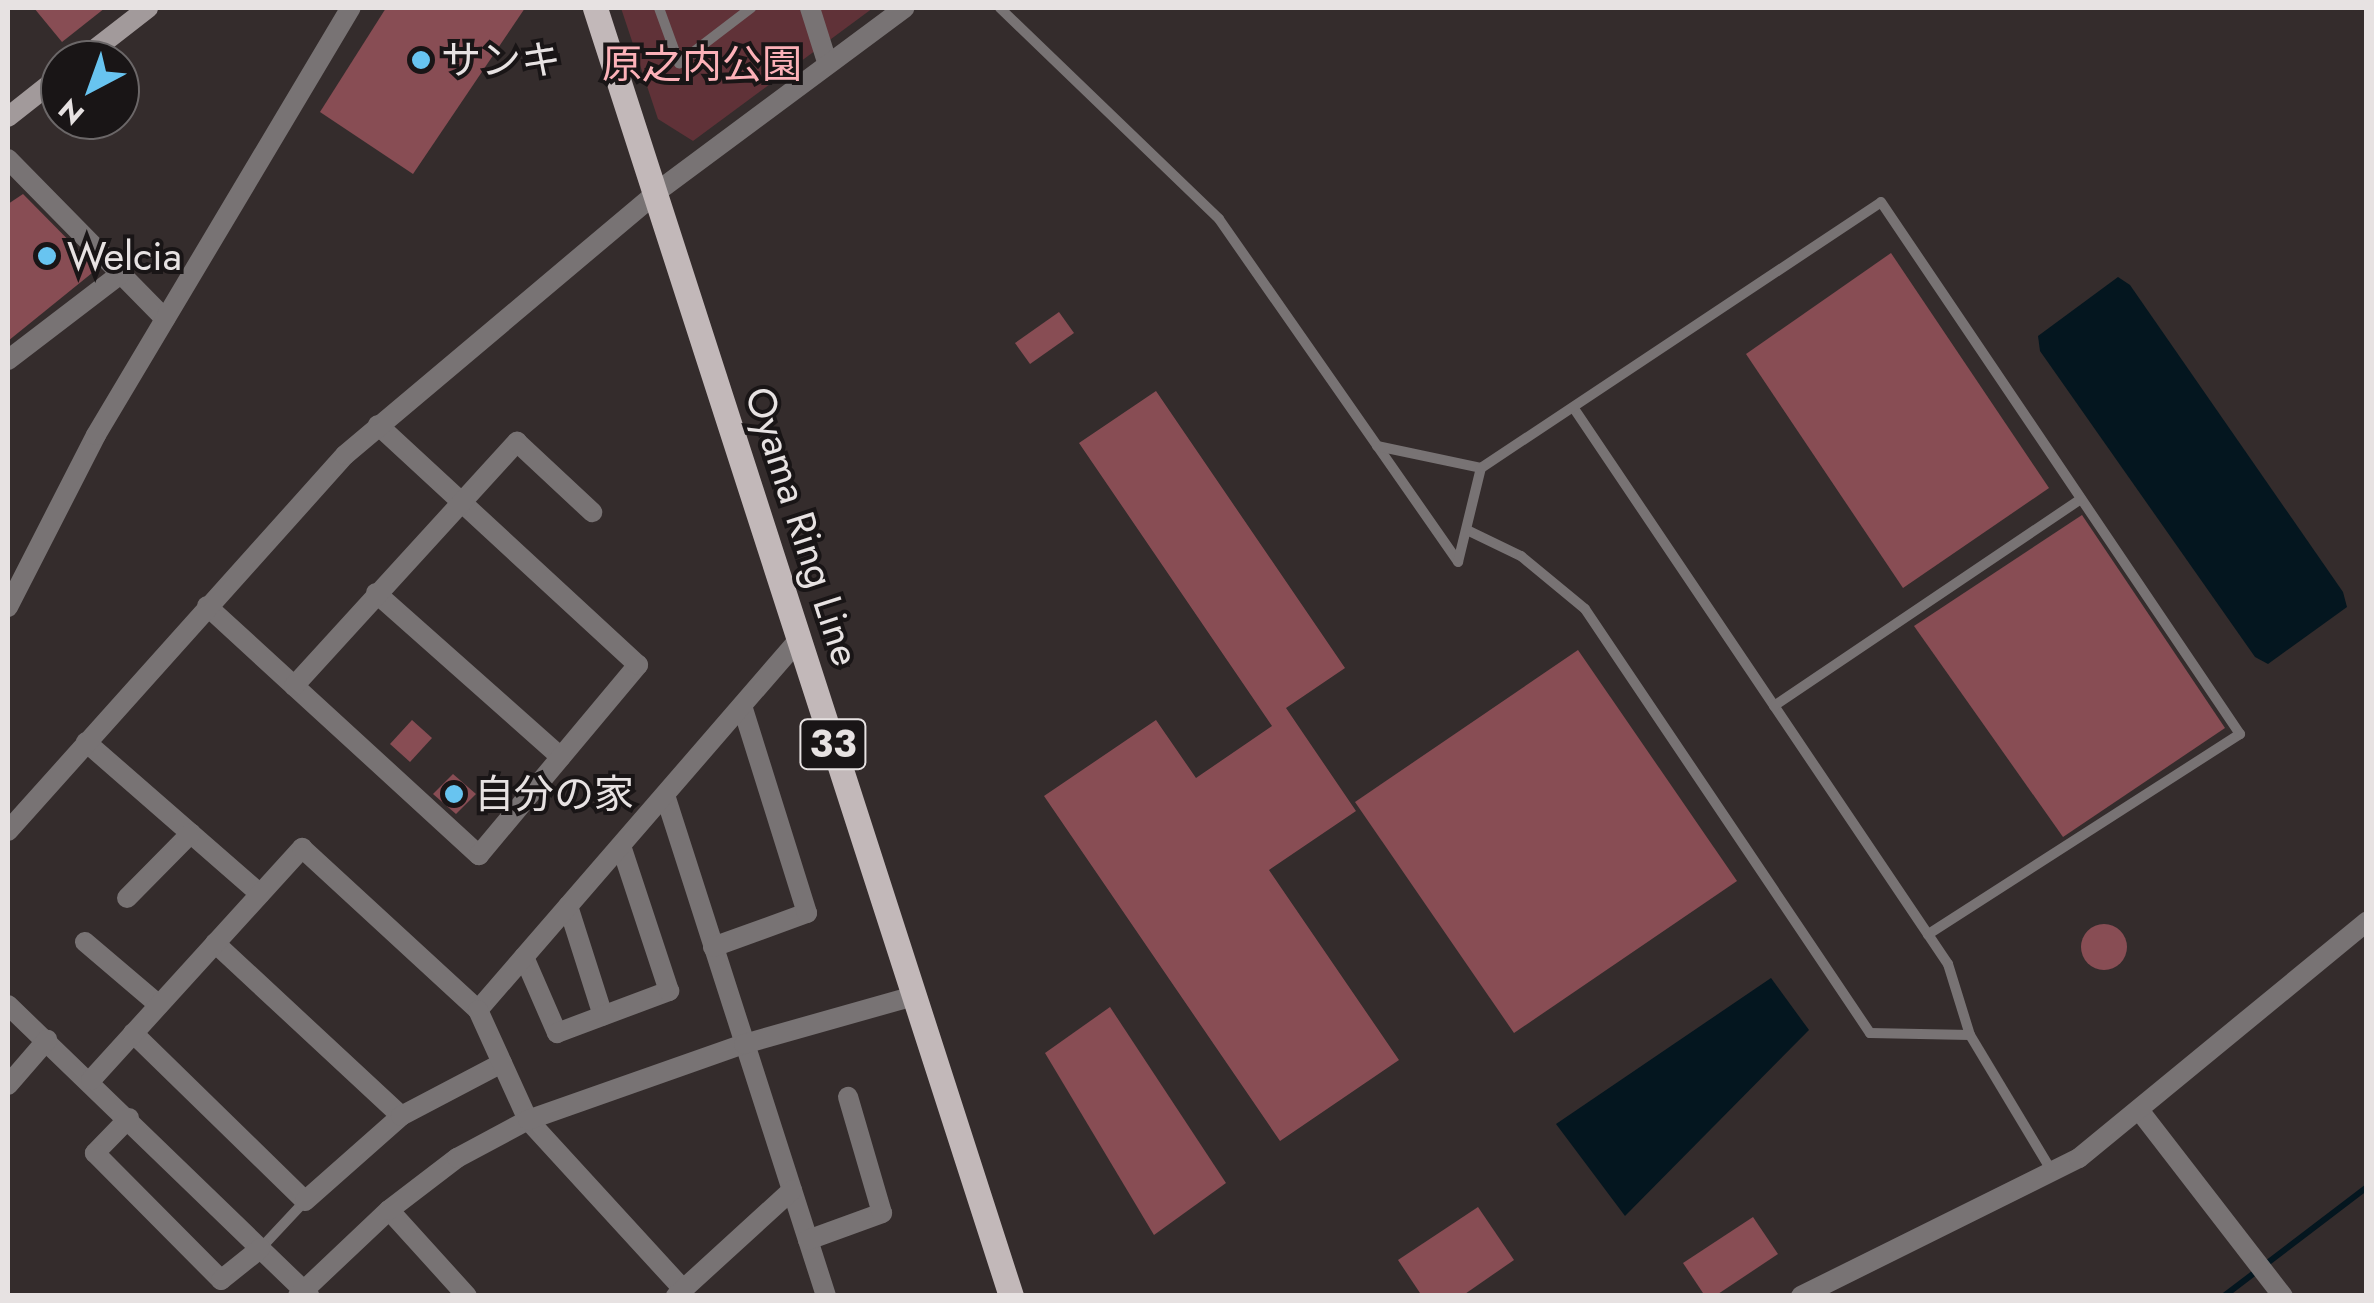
<!DOCTYPE html>
<meta charset="utf-8">
<style>
body{margin:0}
#map{position:relative;width:2374px;height:1303px;overflow:hidden;background:#342c2c;font-family:Jost,"Noto Sans JP",sans-serif}
div>[style]{position:absolute}
.green>*{inset:0;background:#603238}
.water>*{inset:0;background:#04161f}
.stream>*{height:6px;margin:-3px;padding:0 3px;transform-origin:3px;border-radius:3px;background:#04161f}
.building>*{inset:0;background:#884d54}
.round{border-radius:50%}
.service>*{height:10px;margin:-5px;padding:0 5px;transform-origin:5px;border-radius:5px;background:#787374}
.minor>*{height:20px;margin:-10px;padding:0 10px;transform-origin:10px;border-radius:10px;background:#787374}
.tertiary>*{height:20px;margin:-10px;padding:0 10px;transform-origin:10px;border-radius:10px;background:#787374}
.secondary>*{height:20px;margin:-10px;padding:0 10px;transform-origin:10px;border-radius:10px;background:#a29a9b}
.primary>*{height:25px;margin:-12.5px;padding:0 12.5px;transform-origin:12.5px;border-radius:12.5px;background:#c2b8b9}
.dots>*{width:28px;height:28px;translate:-50% -50%;box-sizing:border-box;border:5px solid #191516;border-radius:50%}
span{translate:-50% -50%;white-space:nowrap;text-align:center;line-height:1.15;-webkit-text-stroke:8px #191516;paint-order:stroke}
.shield-label span{padding:2px 8px;background:#191516;border:2px solid;border-radius:8px;-webkit-text-stroke-width:0}
.shield-label{font-size:38px;color:#e7e2e2;font-weight:700}
.poi-label{font-size:40px;color:#e7e2e2}
.left{translate:0 -50%;text-align:left}
.park-label{font-size:40px;color:#fcb1b8}
.street-label{font-size:40px;color:#e7e2e2}
.frame{position:absolute;inset:0;border:10px solid #e7e2e2;pointer-events:none}
.north{position:absolute;left:40px;top:40px;width:100px;height:100px;box-sizing:border-box;background:#191516;border:2px solid #6b6768;border-radius:50%;rotate:221deg;font-size:28px;font-weight:700;line-height:40px;text-align:center;color:#e7e2e2}
.north::after{content:'';display:block;margin:auto;width:35px;height:45px;background:#68c4f0;clip-path:polygon(50% 0,100% 100%,50% 72%,0 100%)}
</style>
<div id="map">
<div class="green">
<div style="clip-path:polygon(621px 8px,873px 8px,693px 141px,658px 119px)"></div>
</div>
<div class="water">
<div style="clip-path:polygon(2118px 277px,2130px 285px,2343px 592px,2347px 607px,2268px 664px,2255px 657px,2040px 351px,2038px 336px)"></div>
<div style="clip-path:polygon(1771px 978px,1809px 1030px,1625px 1216px,1556px 1124px)"></div>
</div>
<div class="stream">
<div style="left:2224px;top:1296px;width:178px;rotate:-37.3deg"></div>
</div>
<div class="building">
<div style="clip-path:polygon(34px 8px,105px 8px,62px 42px)"></div>
<div style="clip-path:polygon(386px 8px,525px 8px,413px 174px,320px 112px)"></div>
<div style="clip-path:polygon(23px 194px,97px 269px,8px 341px,8px 204px)"></div>
<div style="clip-path:polygon(1891px 253px,2049px 488px,1903px 588px,1746px 354px)"></div>
<div style="clip-path:polygon(1059px 312px,1074px 333px,1030px 364px,1015px 343px)"></div>
<div style="clip-path:polygon(1156px 391px,1345px 668px,1286px 708px,1356px 811px,1269px 870px,1399px 1060px,1280px 1141px,1044px 796px,1156px 720px,1196px 778px,1272px 726px,1079px 443px)"></div>
<div style="clip-path:polygon(2082px 515px,2225px 728px,2063px 837px,1914px 626px)"></div>
<div style="clip-path:polygon(1578px 650px,1737px 881px,1514px 1033px,1355px 802px)"></div>
<div style="clip-path:polygon(412px 720px,432px 738px,410px 762px,390px 744px)"></div>
<div style="clip-path:polygon(453px 774px,476px 794px,456px 814px,433px 794px)"></div>
<div class="round" style="left:2081px;top:924px;width:46px;height:46px"></div>
<div style="clip-path:polygon(1110px 1007px,1226px 1183px,1154px 1235px,1045px 1053px)"></div>
<div style="clip-path:polygon(1478px 1207px,1514px 1260px,1462px 1296px,1422px 1296px,1398px 1260px)"></div>
<div style="clip-path:polygon(1753px 1217px,1778px 1254px,1715px 1296px,1705px 1296px,1683px 1263px)"></div>
</div>
<div class="service">
<div style="left:659px;top:8px;width:59px;rotate:70deg"></div>
<div style="left:679px;top:63px;width:91px;rotate:-37.4deg"></div>
<div style="left:1000px;top:8px;width:304px;rotate:43.9deg"></div>
<div style="left:1219px;top:219px;width:418px;rotate:55.1deg"></div>
<div style="left:1575px;top:410px;width:668px;rotate:56.05deg"></div>
<div style="left:1948px;top:964px;width:74px;rotate:72.8deg"></div>
<div style="left:1970px;top:1035px;width:161px;rotate:59deg"></div>
<div style="left:1377px;top:446px;width:106px;rotate:11.9deg"></div>
<div style="left:1481px;top:468px;width:480px;rotate:-33.6deg"></div>
<div style="left:1881px;top:202px;width:642px;rotate:55.99deg"></div>
<div style="left:2240px;top:734px;width:371px;rotate:147.3deg"></div>
<div style="left:1469px;top:531px;width:58px;rotate:25.7deg"></div>
<div style="left:1521px;top:556px;width:83px;rotate:39.6deg"></div>
<div style="left:1585px;top:609px;width:511px;rotate:56.09deg"></div>
<div style="left:1870px;top:1033px;width:100px;rotate:1.1deg"></div>
<div style="left:1458px;top:562px;width:97px;rotate:-76.3deg"></div>
<div style="left:1774px;top:706px;width:370px;rotate:-34deg"></div>
<div style="left:261px;top:1248px;width:64px;rotate:-46.9deg"></div>
</div>
<div class="minor">
<div style="left:810px;top:8px;width:57px;rotate:72.5deg"></div>
<div style="left:8px;top:159px;width:224px;rotate:45.5deg"></div>
<div style="left:8px;top:360px;width:140px;rotate:-37.4deg"></div>
<div style="left:376px;top:593px;width:247px;rotate:41.6deg"></div>
<div style="left:207px;top:606px;width:369px;rotate:42.5deg"></div>
<div style="left:479px;top:855px;width:248px;rotate:-50.1deg"></div>
<div style="left:638px;top:665px;width:354px;rotate:-137.3deg"></div>
<div style="left:294px;top:686px;width:331px;rotate:-47.6deg"></div>
<div style="left:517px;top:442px;width:103px;rotate:43deg"></div>
<div style="left:86px;top:742px;width:231px;rotate:41.1deg"></div>
<div style="left:665px;top:795px;width:526px;rotate:72.18deg"></div>
<div style="left:127px;top:898px;width:91px;rotate:-45.4deg"></div>
<div style="left:568px;top:906px;width:115px;rotate:72.3deg"></div>
<div style="left:85px;top:942px;width:97px;rotate:40.4deg"></div>
<div style="left:215px;top:943px;width:254px;rotate:42.9deg"></div>
<div style="left:713px;top:947px;width:100px;rotate:-19.9deg"></div>
<div style="left:807px;top:913px;width:217px;rotate:-107.4deg"></div>
<div style="left:524px;top:957px;width:83px;rotate:66.5deg"></div>
<div style="left:557px;top:1033px;width:120px;rotate:-20.6deg"></div>
<div style="left:669px;top:991px;width:153px;rotate:-108.3deg"></div>
<div style="left:8px;top:1005px;width:419px;rotate:44deg"></div>
<div style="left:478px;top:1010px;width:490px;rotate:-49.1deg"></div>
<div style="left:133px;top:1033px;width:240px;rotate:44.3deg"></div>
<div style="left:305px;top:1201px;width:128px;rotate:-41.5deg"></div>
<div style="left:401px;top:1116px;width:114px;rotate:-27.7deg"></div>
<div style="left:91px;top:1080px;width:314px;rotate:-47.7deg"></div>
<div style="left:302px;top:848px;width:239px;rotate:42.6deg"></div>
<div style="left:478px;top:1010px;width:121px;rotate:65.6deg"></div>
<div style="left:528px;top:1120px;width:229px;rotate:47.5deg"></div>
<div style="left:8px;top:1085px;width:60px;rotate:-49.1deg"></div>
<div style="left:2139px;top:1110px;width:235px;rotate:52.3deg"></div>
<div style="left:129px;top:1118px;width:49px;rotate:134.2deg"></div>
<div style="left:95px;top:1153px;width:179px;rotate:45.2deg"></div>
<div style="left:221px;top:1280px;width:51px;rotate:-38.7deg"></div>
<div style="left:389px;top:1210px;width:116px;rotate:47.8deg"></div>
<div style="left:808px;top:1240px;width:79px;rotate:-20deg"></div>
<div style="left:882px;top:1213px;width:121px;rotate:-106.3deg"></div>
<div style="left:298px;top:1296px;width:125px;rotate:-43.4deg"></div>
<div style="left:389px;top:1210px;width:86px;rotate:-37.4deg"></div>
<div style="left:457px;top:1158px;width:81px;rotate:-28.2deg"></div>
<div style="left:528px;top:1120px;width:229px;rotate:-19.4deg"></div>
<div style="left:744px;top:1044px;width:177px;rotate:-15.8deg"></div>
<div style="left:676px;top:1296px;width:157px;rotate:-42.4deg"></div>
</div>
<div class="tertiary">
<div style="left:8px;top:607px;width:193px;rotate:-62.9deg"></div>
<div style="left:96px;top:435px;width:497px;rotate:-59.2deg"></div>
<div style="left:8px;top:831px;width:505px;rotate:-48.13deg"></div>
<div style="left:345px;top:455px;width:409px;rotate:-40.1deg"></div>
<div style="left:658px;top:191px;width:307px;rotate:-36.6deg"></div>
<div style="left:1801px;top:1296px;width:310px;rotate:-26.4deg"></div>
<div style="left:2079px;top:1158px;width:372px;rotate:-39.4deg"></div>
</div>
<div class="secondary">
<div style="left:81px;top:60px;width:85px;rotate:-37.8deg"></div>
<div style="left:8px;top:117px;width:66px;rotate:-38.3deg"></div>
</div>
<div class="primary">
<div style="left:595px;top:8px;width:1354px;rotate:72.1deg"></div>
</div>
<div class="dots">
<div style="left:421px;top:60px;background:#68c4f0"></div>
<div style="left:47px;top:256px;background:#68c4f0"></div>
<div style="left:454px;top:794px;background:#68c4f0"></div>
</div>
<div class="shield-label">
<span style="left:833px;top:744px">33</span>
</div>
<div class="poi-label">
<span class="left" style="left:441px;top:60px">サンキ</span>
<span class="left" style="left:67px;top:256px">Welcia</span>
<span class="left" style="left:474px;top:794px">自分の家</span>
</div>
<div class="park-label">
<span style="left:702px;top:64px">原之内公園</span>
</div>
<div class="street-label">
<span style="left:803px;top:526px;rotate:72deg">Oyama Ring Line</span>
</div>
<div class="frame"></div>
<div class="north">N</div>
</div>
